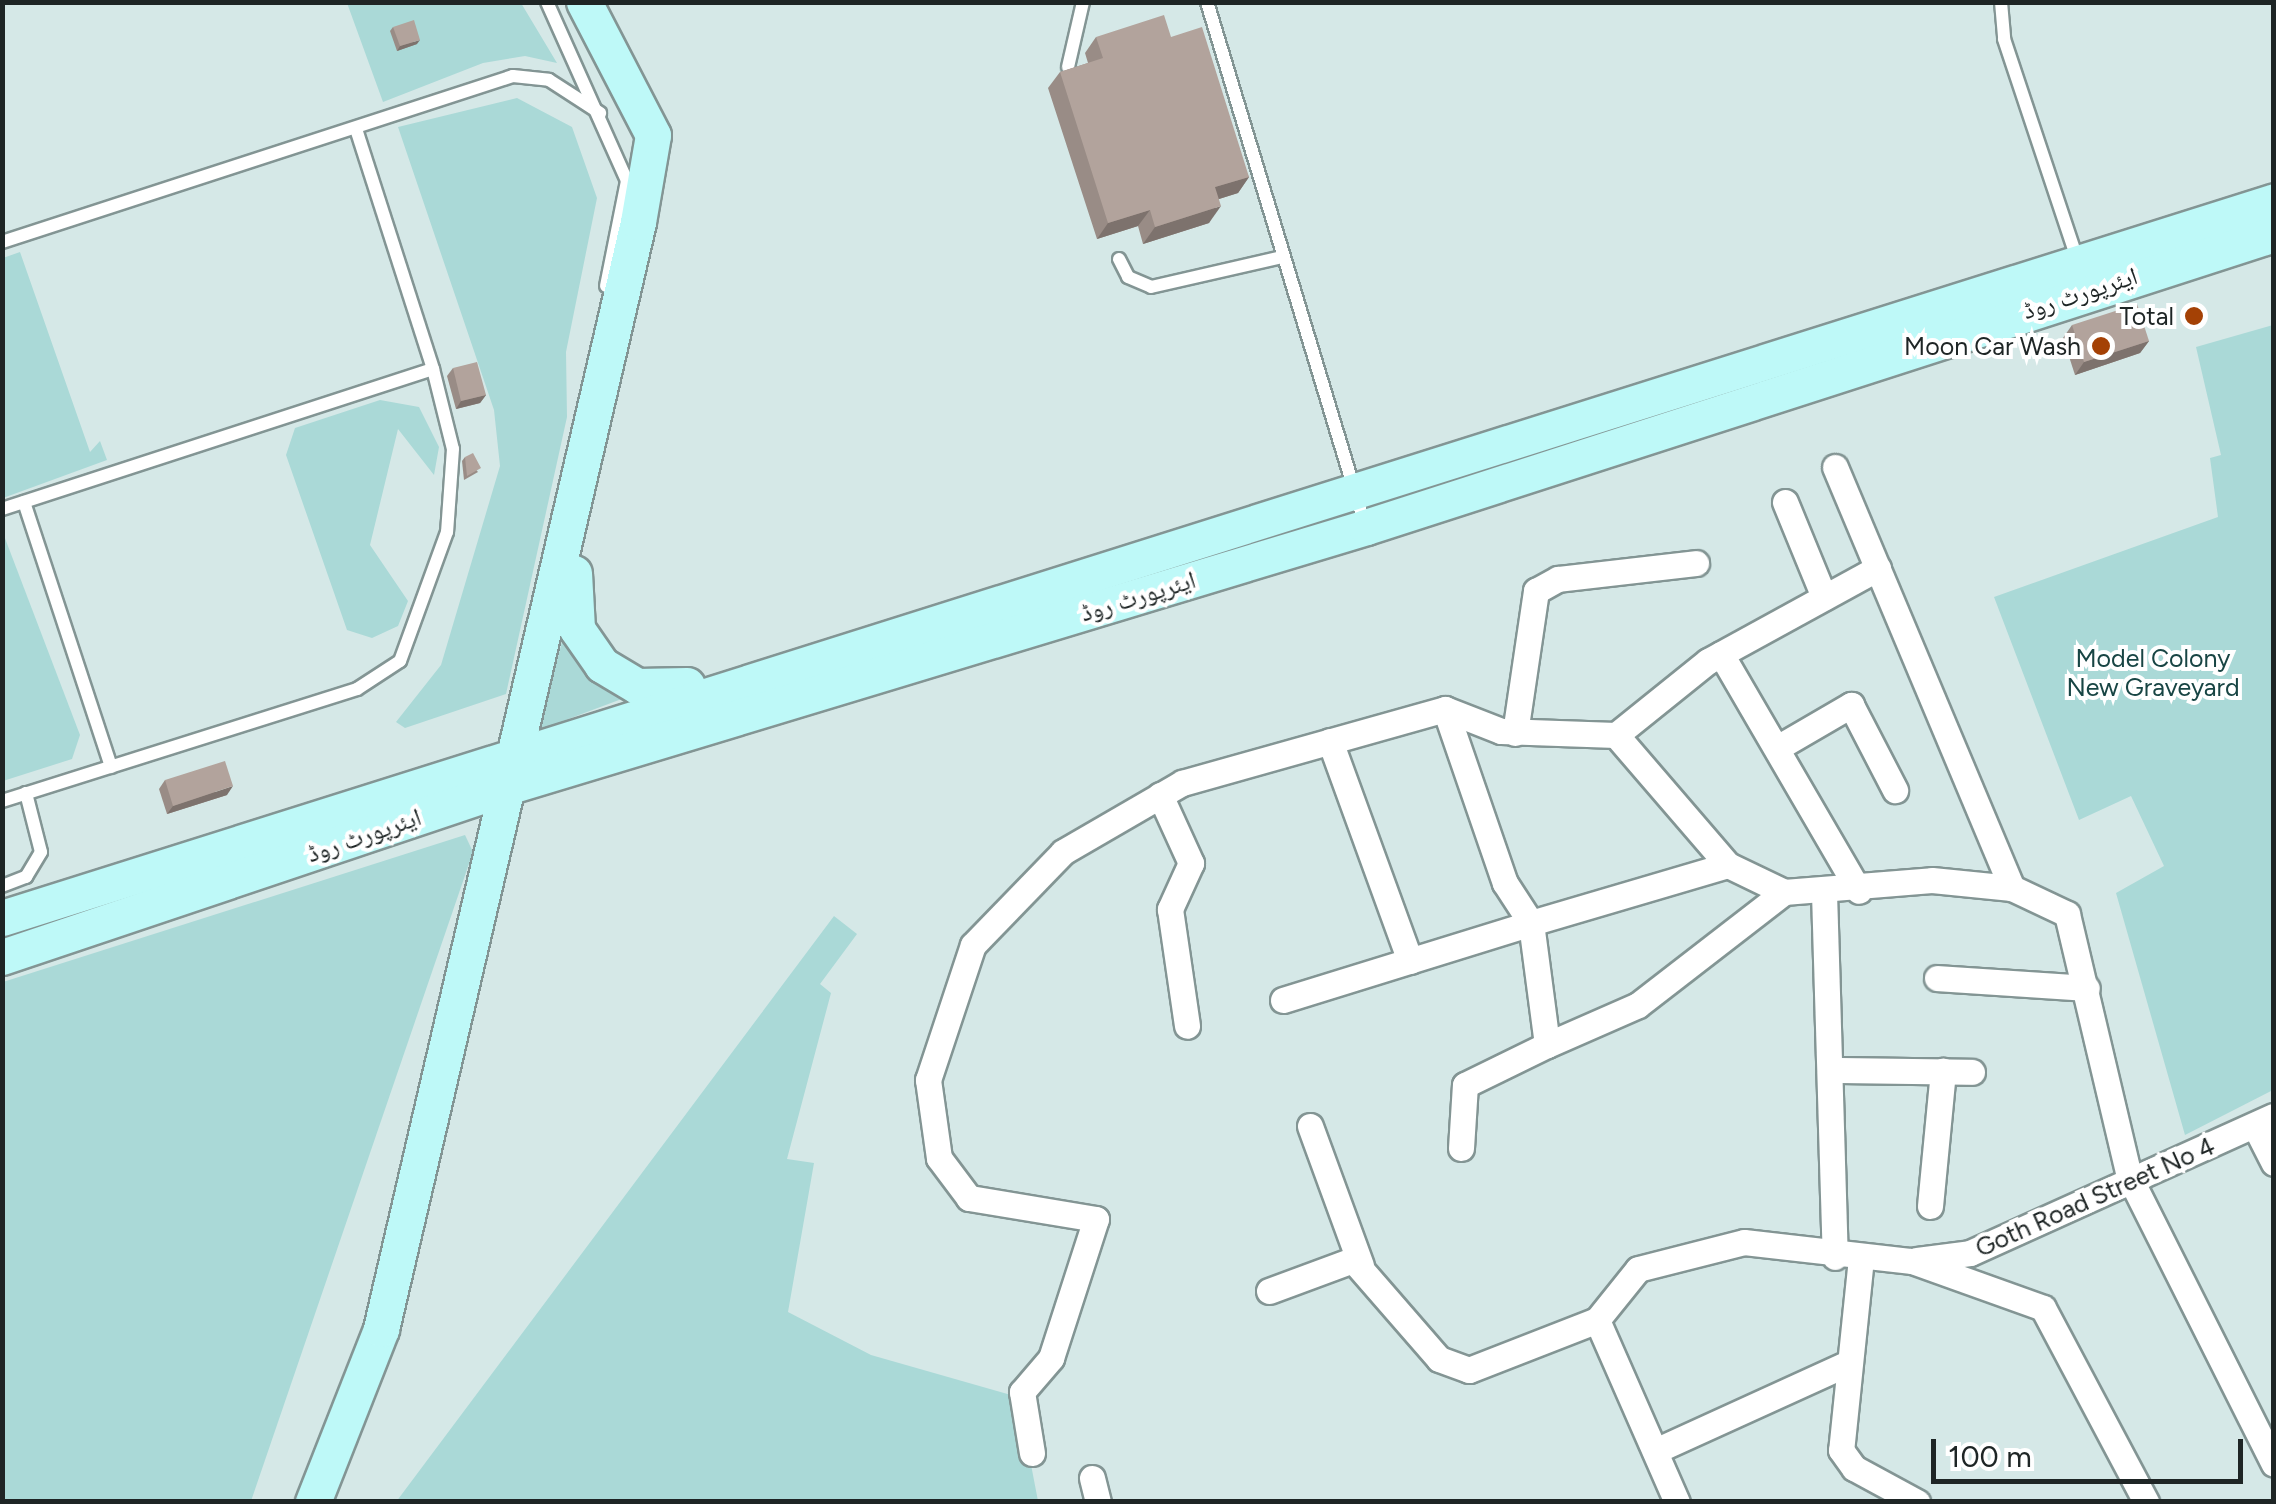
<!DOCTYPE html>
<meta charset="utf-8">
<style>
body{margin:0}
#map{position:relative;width:2276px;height:1504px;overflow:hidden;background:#d5e8e7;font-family:Figtree,"Noto Naskh Arabic",sans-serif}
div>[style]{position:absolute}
.green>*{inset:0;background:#aad9d7}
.roads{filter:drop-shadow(2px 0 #839594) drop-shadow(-2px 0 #839594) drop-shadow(0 2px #839594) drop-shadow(0 -2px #839594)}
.lane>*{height:12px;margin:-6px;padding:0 6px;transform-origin:6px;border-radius:6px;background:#fff}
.street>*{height:25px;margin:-12.5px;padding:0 12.5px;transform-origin:12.5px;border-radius:12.5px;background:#fff}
.secondary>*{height:35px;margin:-17.5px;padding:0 17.5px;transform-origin:17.5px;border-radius:17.5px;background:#bef9f8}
.wall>*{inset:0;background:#998c86}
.shaded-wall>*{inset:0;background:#7d726d}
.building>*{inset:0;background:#b2a39c}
.dots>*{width:28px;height:28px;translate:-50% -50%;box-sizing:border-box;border:5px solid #fff;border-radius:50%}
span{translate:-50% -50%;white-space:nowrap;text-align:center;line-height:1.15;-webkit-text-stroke:8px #fff;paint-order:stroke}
.street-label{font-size:25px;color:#1e2525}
.poi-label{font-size:25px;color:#1e2525}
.right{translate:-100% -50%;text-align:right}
.park-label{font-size:25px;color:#184544}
.frame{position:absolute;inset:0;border:5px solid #1e2525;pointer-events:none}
.scale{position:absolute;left:1931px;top:1439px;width:312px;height:45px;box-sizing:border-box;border:5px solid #1e2525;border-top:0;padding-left:12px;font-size:30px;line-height:35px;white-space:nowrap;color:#1e2525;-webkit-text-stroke:8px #fff;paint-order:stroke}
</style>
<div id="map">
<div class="green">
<div style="clip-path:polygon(347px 3px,521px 3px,557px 63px,525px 56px,483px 63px,383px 102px)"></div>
<div style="clip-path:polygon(517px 98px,572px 127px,597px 198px,566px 352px,567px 417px,506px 694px,405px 728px,396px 722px,441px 665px,500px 466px,494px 410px,398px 127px)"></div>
<div style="clip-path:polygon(20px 252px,90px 452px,100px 441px,107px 460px,3px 498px,3px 258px)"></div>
<div style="clip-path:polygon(2273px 325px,2273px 1090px,2185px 1135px,2116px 893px,2164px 866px,2131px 796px,2079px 820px,1994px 597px,2218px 517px,2210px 458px,2221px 455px,2196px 347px)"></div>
<div style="clip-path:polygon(380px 400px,419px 407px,439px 447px,434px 475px,398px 429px,370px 545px,408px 601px,398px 626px,372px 638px,347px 630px,286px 455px,295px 428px)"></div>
<div style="clip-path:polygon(3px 533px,80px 735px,72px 759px,3px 781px)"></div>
<div style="clip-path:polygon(565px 630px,635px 694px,539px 730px)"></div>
<div style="clip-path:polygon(465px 835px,473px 852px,251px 1501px,3px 1501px,3px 982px)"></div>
<div style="clip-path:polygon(834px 916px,857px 934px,820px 984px,831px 993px,787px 1159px,814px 1163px,788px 1312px,871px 1355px,1018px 1397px,1038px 1501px,396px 1502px)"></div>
</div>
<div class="roads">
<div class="lane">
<div style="left:547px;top:2px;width:196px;rotate:65.9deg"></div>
<div style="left:627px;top:181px;width:107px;rotate:101.3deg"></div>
<div style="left:1207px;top:2px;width:546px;rotate:73.19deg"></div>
<div style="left:2001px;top:2px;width:37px;rotate:85deg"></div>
<div style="left:2004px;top:39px;width:231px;rotate:71.6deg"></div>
<div style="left:1068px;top:67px;width:67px;rotate:-77deg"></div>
<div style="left:357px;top:132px;width:249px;rotate:72.2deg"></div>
<div style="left:2px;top:242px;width:537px;rotate:-18deg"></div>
<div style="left:513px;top:76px;width:36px;rotate:6deg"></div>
<div style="left:549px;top:80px;width:61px;rotate:32.9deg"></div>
<div style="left:1119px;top:259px;width:20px;rotate:63deg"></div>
<div style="left:1128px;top:277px;width:25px;rotate:23deg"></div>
<div style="left:1151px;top:287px;width:134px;rotate:-12.9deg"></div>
<div style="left:24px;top:502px;width:279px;rotate:71.8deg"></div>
<div style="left:2px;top:509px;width:453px;rotate:-18deg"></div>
<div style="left:433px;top:369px;width:82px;rotate:76deg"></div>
<div style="left:453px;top:449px;width:83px;rotate:94.1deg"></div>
<div style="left:447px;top:532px;width:137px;rotate:110deg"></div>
<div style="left:400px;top:661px;width:51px;rotate:146.9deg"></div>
<div style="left:357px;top:689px;width:372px;rotate:162.5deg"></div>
<div style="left:2px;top:886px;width:26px;rotate:-21deg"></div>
<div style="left:26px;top:877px;width:29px;rotate:-59deg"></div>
<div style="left:41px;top:852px;width:61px;rotate:-104.3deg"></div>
</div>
<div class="street">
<div style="left:1835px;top:467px;width:457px;rotate:67.2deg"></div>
<div style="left:2012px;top:888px;width:61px;rotate:25.3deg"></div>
<div style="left:2067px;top:914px;width:269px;rotate:76.7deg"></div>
<div style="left:2129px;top:1176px;width:322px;rotate:63.3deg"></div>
<div style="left:1785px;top:502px;width:103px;rotate:67.7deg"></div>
<div style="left:1878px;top:568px;width:194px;rotate:151.3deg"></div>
<div style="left:1708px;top:661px;width:118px;rotate:141.2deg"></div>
<div style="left:1616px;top:735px;width:172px;rotate:49.3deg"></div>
<div style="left:1728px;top:865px;width:62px;rotate:25.7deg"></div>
<div style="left:1784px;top:892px;width:148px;rotate:-4.6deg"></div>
<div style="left:1932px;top:880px;width:80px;rotate:5.7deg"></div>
<div style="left:1721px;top:654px;width:274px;rotate:59.8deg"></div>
<div style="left:1515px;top:733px;width:144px;rotate:-81.6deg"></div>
<div style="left:1536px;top:591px;width:25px;rotate:-29deg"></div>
<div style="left:1558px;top:579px;width:139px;rotate:-6.6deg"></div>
<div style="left:1616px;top:735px;width:115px;rotate:-178deg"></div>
<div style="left:1501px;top:731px;width:60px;rotate:-158.6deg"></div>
<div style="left:1445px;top:709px;width:184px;rotate:71deg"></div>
<div style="left:1505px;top:883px;width:48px;rotate:57deg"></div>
<div style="left:1531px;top:923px;width:205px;rotate:-16.4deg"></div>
<div style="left:1330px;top:741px;width:234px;rotate:70deg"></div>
<div style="left:1777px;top:748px;width:86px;rotate:-30.2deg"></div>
<div style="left:1851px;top:705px;width:96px;rotate:62.6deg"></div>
<div style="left:1160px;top:795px;width:75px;rotate:65.5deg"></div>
<div style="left:1191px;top:863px;width:51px;rotate:114.5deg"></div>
<div style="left:1170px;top:909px;width:118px;rotate:81.7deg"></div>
<div style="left:1824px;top:892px;width:365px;rotate:88.3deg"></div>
<div style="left:1937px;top:978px;width:150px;rotate:3.8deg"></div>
<div style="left:1283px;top:1000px;width:260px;rotate:-17.2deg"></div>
<div style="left:1531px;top:923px;width:123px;rotate:82.5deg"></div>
<div style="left:1547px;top:1045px;width:99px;rotate:-23.7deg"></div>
<div style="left:1638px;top:1005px;width:185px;rotate:-37.7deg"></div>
<div style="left:1834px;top:1070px;width:138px;rotate:0.8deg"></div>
<div style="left:1310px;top:1126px;width:148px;rotate:69.9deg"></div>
<div style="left:2256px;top:1128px;width:39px;rotate:63deg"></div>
<div style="left:1461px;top:1148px;width:63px;rotate:-86.4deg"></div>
<div style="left:1465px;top:1085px;width:91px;rotate:-26deg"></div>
<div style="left:1930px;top:1206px;width:136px;rotate:-84.5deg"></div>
<div style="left:1861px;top:1258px;width:193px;rotate:95.9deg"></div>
<div style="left:1841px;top:1450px;width:22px;rotate:54deg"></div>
<div style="left:1854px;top:1468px;width:72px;rotate:28.4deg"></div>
<div style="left:1917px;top:1260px;width:53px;rotate:-7.5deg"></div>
<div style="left:1970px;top:1253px;width:333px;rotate:-24.3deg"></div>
<div style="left:1269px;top:1291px;width:90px;rotate:-20.3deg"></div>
<div style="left:1353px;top:1260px;width:131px;rotate:49deg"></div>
<div style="left:1439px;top:1359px;width:32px;rotate:20deg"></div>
<div style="left:1469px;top:1370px;width:137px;rotate:-21.3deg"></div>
<div style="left:1597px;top:1320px;width:65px;rotate:-51.2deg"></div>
<div style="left:1638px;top:1269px;width:109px;rotate:-14.3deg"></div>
<div style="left:1744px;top:1242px;width:169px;rotate:6.5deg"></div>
<div style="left:1912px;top:1261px;width:139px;rotate:19.7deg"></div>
<div style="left:2043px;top:1308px;width:220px;rotate:62deg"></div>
<div style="left:1597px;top:1320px;width:199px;rotate:66.3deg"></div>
<div style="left:1655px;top:1451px;width:214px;rotate:-24.5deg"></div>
<div style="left:1032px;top:1453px;width:62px;rotate:-99.3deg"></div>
<div style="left:1022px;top:1392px;width:45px;rotate:-49.5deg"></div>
<div style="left:1051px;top:1358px;width:146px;rotate:-72.1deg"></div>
<div style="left:1096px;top:1219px;width:129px;rotate:-170.6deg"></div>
<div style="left:969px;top:1198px;width:50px;rotate:-126.9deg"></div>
<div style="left:939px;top:1158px;width:79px;rotate:-98deg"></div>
<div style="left:928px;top:1080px;width:142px;rotate:-71.6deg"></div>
<div style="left:973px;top:945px;width:129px;rotate:-45.9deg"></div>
<div style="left:1063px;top:852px;width:138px;rotate:-30.1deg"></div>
<div style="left:1182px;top:783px;width:273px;rotate:-15.7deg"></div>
<div style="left:1092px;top:1478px;width:25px;rotate:76deg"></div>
</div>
<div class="secondary">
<div style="left:574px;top:573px;width:56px;rotate:86.9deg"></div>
<div style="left:577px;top:629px;width:44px;rotate:55.2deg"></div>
<div style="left:602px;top:665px;width:41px;rotate:31deg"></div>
<div style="left:637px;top:686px;width:50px;rotate:-1.1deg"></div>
<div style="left:2px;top:918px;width:2382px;rotate:-17.51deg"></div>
<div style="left:2px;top:957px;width:536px;rotate:-18.6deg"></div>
<div style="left:510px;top:786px;width:894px;rotate:-16.83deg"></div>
<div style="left:1366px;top:527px;width:954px;rotate:-17.88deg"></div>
<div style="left:313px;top:1502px;width:186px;rotate:-68.5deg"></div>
<div style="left:381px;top:1329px;width:1136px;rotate:-76.93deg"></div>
<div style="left:638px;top:222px;width:88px;rotate:-80.2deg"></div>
<div style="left:653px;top:135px;width:150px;rotate:-117.4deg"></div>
</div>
</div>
<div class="wall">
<div style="clip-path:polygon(393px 27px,417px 44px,397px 51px,390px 31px)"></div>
<div style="clip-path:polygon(1096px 37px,1171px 37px,1249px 177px,1238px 193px,1219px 199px,1209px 223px,1143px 244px,1138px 226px,1097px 239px,1048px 88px,1060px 72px,1088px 63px,1085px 53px)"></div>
<div style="clip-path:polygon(2072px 325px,2149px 341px,2140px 353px,2075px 375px,2063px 338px)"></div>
<div style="clip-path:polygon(453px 368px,486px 395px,480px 403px,456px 409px,447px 376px)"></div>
<div style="clip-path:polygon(465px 457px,478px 472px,464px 480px,462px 461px)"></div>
<div style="clip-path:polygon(165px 780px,227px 795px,167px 814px,159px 789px)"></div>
</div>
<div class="shaded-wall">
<div style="clip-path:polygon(420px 40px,417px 44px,397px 51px,400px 46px)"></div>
<div style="clip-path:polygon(1249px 177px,1238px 193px,1203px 204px,1215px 187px)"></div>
<div style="clip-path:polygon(1221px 206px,1209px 223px,1143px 244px,1155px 227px)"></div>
<div style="clip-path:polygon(1150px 210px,1138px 226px,1097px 239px,1108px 223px)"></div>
<div style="clip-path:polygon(2149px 341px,2140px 353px,2075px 375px,2084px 362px)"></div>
<div style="clip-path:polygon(486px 395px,480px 403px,456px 409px,461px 401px)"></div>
<div style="clip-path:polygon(233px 786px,227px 795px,167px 814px,173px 806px)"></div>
</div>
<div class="building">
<div style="clip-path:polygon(1164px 15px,1171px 37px,1202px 27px,1249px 177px,1215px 187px,1221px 206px,1155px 227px,1150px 210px,1108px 223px,1060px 72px,1103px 58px,1096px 37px)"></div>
<div style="clip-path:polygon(414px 20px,420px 40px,400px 46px,393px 27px)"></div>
<div style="clip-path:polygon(2137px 304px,2149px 341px,2084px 362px,2072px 325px)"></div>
<div style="clip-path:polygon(477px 362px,486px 395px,461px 401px,453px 368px)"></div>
<div style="clip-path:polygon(473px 453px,481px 468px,467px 476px,465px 457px)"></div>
<div style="clip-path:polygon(225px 761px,233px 786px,173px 806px,165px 780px)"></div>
</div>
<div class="dots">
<div style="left:2194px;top:316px;background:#a44105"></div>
<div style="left:2101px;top:346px;background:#a44105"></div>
</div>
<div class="street-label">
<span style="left:2080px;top:293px;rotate:-18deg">ایئرپورٹ روڈ</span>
<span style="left:1138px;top:596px;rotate:-17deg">ایئرپورٹ روڈ</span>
<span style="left:364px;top:835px;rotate:-19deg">ایئرپورٹ روڈ</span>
<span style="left:2095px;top:1197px;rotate:-24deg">Goth Road Street No 4</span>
</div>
<div class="poi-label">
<span class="right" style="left:2174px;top:316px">Total</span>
<span class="right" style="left:2081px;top:346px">Moon Car Wash</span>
</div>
<div class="park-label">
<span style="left:2153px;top:673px">Model Colony<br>New Graveyard</span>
</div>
<div class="frame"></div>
<div class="scale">100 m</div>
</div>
